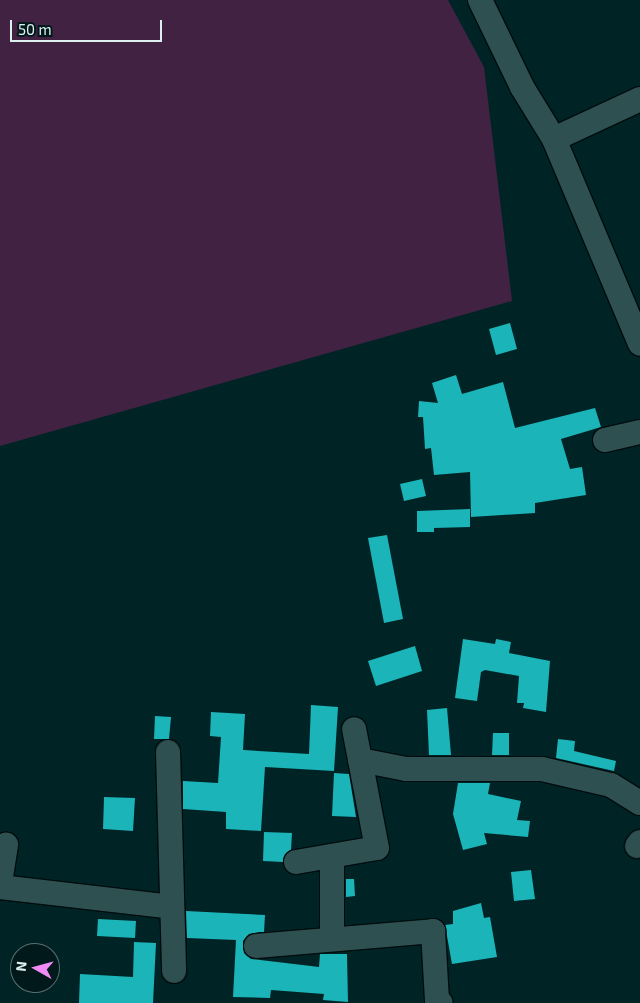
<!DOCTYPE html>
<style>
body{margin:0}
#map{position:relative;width:640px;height:1003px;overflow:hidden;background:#002425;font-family:"Exo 2",sans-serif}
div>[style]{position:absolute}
.green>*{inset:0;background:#412242}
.building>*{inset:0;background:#1bb4b9}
.roads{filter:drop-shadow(1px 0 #000c0d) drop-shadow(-1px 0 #000c0d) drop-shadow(0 1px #000c0d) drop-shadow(0 -1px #000c0d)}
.minor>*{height:24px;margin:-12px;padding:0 12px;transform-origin:12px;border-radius:12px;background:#2e5051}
span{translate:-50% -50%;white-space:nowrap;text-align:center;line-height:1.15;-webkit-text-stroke:5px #01191a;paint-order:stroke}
.north{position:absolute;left:10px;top:943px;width:50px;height:50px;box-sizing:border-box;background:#01191a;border:1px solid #596f70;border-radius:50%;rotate:277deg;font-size:14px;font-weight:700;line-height:20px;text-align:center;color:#ddf0f0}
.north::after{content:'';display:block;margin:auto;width:18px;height:22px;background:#f08bf5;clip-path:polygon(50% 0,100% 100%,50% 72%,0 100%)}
.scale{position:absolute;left:10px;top:20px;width:152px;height:22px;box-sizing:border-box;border:2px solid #ddf0f0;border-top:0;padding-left:6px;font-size:15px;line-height:18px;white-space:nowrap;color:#ddf0f0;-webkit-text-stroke:4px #01191a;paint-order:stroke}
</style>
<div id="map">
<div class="green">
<div style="clip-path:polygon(0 0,448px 0,484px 67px,512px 301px,0 446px)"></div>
</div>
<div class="building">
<div style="clip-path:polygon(510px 323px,517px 349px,496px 355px,489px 329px)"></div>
<div style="clip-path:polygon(456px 375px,462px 394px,503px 382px,515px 428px,595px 408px,601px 427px,561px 439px,570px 469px,582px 467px,586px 495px,535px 503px,535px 513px,471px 517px,470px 472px,434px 475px,431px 448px,425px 449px,423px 417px,418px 417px,419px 401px,438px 403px,432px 383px)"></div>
<div style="clip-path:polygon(422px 479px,426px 496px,404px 501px,400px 484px)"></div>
<div style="clip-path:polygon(470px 509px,470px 527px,434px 528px,434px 532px,417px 532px,417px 511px)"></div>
<div style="clip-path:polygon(387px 535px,403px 619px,384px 623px,368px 538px)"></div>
<div style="clip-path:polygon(463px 639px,495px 644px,496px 639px,511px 642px,509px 653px,550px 661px,546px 712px,523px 708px,524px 703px,517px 703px,519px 676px,485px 670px,481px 672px,477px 701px,455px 698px)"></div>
<div style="clip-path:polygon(415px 646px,422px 671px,376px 686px,368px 661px)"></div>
<div style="clip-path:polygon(311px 705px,338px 707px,334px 771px,265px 767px,261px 831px,226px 829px,226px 812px,183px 809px,183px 781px,218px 783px,221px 737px,210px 736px,211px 712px,245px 714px,243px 750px,309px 754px)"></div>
<div style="clip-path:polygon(447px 708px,451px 755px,429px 755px,427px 710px)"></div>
<div style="clip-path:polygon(155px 716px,171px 717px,169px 739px,154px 739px)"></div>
<div style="clip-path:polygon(493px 733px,509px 733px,509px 755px,492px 755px)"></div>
<div style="clip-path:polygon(558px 739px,575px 741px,574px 751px,616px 761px,614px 771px,556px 758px)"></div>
<div style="clip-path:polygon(334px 773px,349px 774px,356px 817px,332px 816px)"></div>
<div style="clip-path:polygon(458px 783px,490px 783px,488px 794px,521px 801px,517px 820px,530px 821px,528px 837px,484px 833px,487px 844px,463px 850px,453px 814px)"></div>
<div style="clip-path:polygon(104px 797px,135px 798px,133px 831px,103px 829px)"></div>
<div style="clip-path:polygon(264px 832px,292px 833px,291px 850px,283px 862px,263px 861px)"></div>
<div style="clip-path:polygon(531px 870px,535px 899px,514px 901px,511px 872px)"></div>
<div style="clip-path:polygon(346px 879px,354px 879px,355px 896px,346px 897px)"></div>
<div style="clip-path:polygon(481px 903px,484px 918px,490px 917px,497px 957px,452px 964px,445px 925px,453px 924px,453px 911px)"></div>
<div style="clip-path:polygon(186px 911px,265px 915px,264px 932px,249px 934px,243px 941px,244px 953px,251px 959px,319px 967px,320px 954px,347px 954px,348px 1002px,323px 1000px,324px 994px,271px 990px,270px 998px,233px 997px,236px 940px,187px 938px)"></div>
<div style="clip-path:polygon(98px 919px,136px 921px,135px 938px,97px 936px)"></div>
<div style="clip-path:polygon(134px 942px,156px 943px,153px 1003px,79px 1003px,80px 974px,133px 977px)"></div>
</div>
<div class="roads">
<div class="minor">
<div style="left:480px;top:0;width:97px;rotate:64.2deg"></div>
<div style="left:522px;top:87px;width:61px;rotate:58.4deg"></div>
<div style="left:554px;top:139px;width:222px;rotate:67.2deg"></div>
<div style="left:554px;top:139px;width:95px;rotate:-24.9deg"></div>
<div style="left:605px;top:440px;width:36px;rotate:-13deg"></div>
<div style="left:168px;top:752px;width:219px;rotate:88.4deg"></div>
<div style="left:360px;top:760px;width:47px;rotate:11.1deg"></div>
<div style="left:406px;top:769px;width:136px"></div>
<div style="left:542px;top:769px;width:71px;rotate:13.1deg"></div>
<div style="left:611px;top:785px;width:34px;rotate:32deg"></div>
<div style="left:637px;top:846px;width:5px;rotate:-53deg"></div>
<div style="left:332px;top:856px;width:83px;rotate:90deg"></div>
<div style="left:296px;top:862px;width:82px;rotate:-9.8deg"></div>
<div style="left:377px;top:848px;width:121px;rotate:-100.9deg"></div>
<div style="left:0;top:883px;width:39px;rotate:-81deg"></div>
<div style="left:0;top:887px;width:173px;rotate:6.6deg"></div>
<div style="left:256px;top:946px;width:178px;rotate:-4.8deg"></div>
<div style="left:433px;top:931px;width:70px;rotate:86.7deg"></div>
<div style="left:437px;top:1001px;width:4px;rotate:27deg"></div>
</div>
</div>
<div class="north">N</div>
<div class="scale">50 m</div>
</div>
